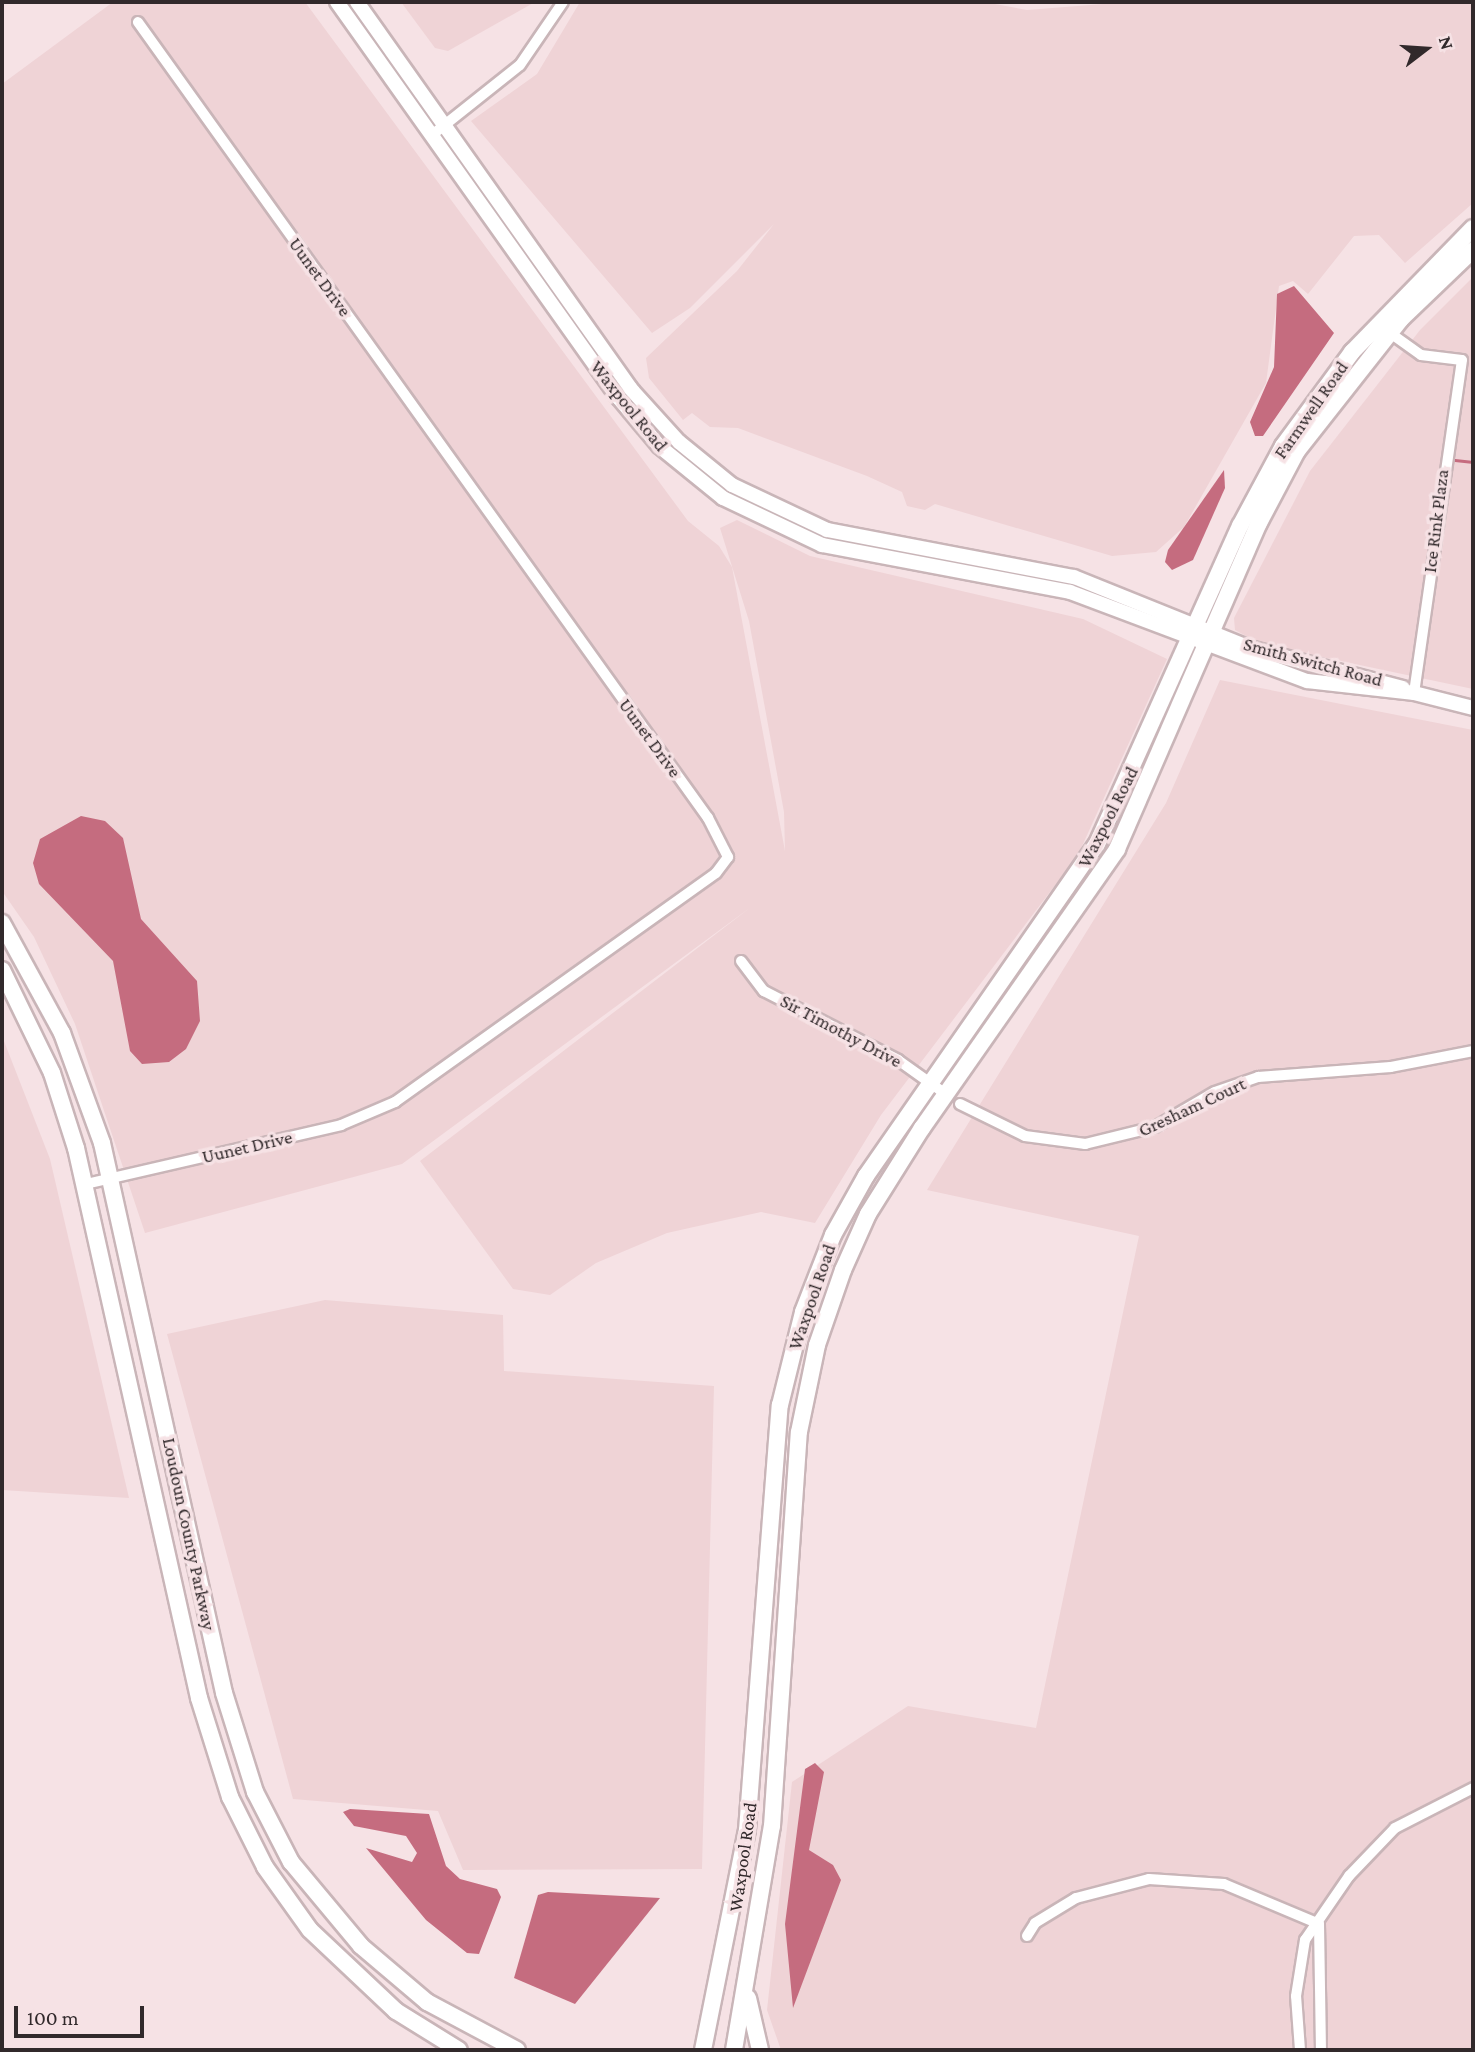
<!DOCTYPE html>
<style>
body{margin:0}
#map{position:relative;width:1475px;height:2052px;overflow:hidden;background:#f6e2e5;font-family:"Crimson Pro",serif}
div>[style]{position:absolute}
.built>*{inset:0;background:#efd3d6}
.water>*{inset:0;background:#c56c7f}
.stream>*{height:2.5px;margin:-1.25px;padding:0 1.25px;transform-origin:1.25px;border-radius:1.25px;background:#c56c7f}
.roads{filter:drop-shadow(2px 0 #c9b5b8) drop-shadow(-2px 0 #c9b5b8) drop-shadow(0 2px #c9b5b8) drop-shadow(0 -2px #c9b5b8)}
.street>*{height:10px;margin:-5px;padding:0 5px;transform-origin:5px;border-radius:5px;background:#fff}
.secondary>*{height:14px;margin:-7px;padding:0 7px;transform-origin:7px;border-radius:7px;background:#fff}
.primary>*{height:16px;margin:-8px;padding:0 8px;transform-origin:8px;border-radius:8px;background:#fff}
span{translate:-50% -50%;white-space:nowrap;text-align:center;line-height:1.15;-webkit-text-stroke:7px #f6e2e5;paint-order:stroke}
.street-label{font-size:19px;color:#31292b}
.frame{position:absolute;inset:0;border:4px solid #31292b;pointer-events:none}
.north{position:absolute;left:1391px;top:14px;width:70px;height:70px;-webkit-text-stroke:5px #f6e2e5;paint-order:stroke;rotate:73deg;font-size:19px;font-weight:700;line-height:28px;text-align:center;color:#31292b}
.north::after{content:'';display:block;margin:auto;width:24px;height:32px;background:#31292b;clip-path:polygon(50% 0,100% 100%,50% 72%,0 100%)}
.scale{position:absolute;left:14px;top:2006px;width:130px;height:32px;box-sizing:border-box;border:4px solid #31292b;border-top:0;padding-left:9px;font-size:21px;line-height:24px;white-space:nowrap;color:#31292b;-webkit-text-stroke:5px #f6e2e5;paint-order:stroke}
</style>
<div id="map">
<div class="built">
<div style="clip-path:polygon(113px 2px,305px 2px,688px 521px,719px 546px,732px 567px,785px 851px,784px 812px,749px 621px,720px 528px,737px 520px,810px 556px,1083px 619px,1167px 659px,1078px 855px,881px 1115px,815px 1223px,761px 1212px,667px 1233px,596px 1263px,550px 1295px,513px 1289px,420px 1161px,751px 907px,402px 1164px,145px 1233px,75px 1024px,34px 937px,2px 891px,2px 84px)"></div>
<div style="clip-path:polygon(401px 2px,535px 2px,448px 51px,435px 48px)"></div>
<div style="clip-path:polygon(580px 2px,984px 2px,1027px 10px,1128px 2px,1473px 2px,1473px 203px,1405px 263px,1379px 235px,1354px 236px,1308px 294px,1293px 281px,1279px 286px,1266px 383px,1184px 527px,1156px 552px,1112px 556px,935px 504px,925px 510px,907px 506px,902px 492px,867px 476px,738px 428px,710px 427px,692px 413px,683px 420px,649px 378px,646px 358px,737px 271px,774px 224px,690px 308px,652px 333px,471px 121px,537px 74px)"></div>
<div style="clip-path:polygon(1473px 277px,1473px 689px,1261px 644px,1235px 630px,1234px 618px,1310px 471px,1420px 330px)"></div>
<div style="clip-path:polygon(1220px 680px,1473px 730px,1473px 2050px,781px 2050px,767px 2010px,792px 1782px,908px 1706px,1036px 1728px,1139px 1236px,927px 1190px,1166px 803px)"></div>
<div style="clip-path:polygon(2px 1036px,50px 1159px,129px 1498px,2px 1490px)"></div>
<div style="clip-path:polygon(325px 1300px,503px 1315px,504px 1371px,714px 1386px,702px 1869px,463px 1870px,438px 1811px,293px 1799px,167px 1334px)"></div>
</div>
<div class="water">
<div style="clip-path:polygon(1294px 286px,1334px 333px,1263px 436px,1255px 436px,1250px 422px,1274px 367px,1277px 294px)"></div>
<div style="clip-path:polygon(1224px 470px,1225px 488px,1193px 560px,1172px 570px,1165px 562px,1168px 550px)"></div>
<div style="clip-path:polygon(81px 816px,105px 821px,123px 838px,141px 919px,197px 981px,200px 1021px,186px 1049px,169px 1062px,142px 1064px,130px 1051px,113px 961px,39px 884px,33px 863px,40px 839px)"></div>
<div style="clip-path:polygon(815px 1763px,824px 1772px,809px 1850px,833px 1865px,841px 1880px,793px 2008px,785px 1924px,805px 1769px)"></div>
<div style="clip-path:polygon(350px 1809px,429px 1814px,446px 1866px,460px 1879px,497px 1889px,501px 1897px,479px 1954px,467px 1953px,426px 1920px,366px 1848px,412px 1862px,417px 1853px,406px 1836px,354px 1826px,343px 1812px)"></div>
<div style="clip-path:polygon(548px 1892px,660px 1898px,575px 2004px,514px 1978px,538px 1895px)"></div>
</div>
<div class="stream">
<div style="left:1455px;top:460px;width:18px;rotate:6deg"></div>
</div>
<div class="roads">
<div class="street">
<div style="left:432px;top:135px;width:112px;rotate:-38.5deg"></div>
<div style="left:520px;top:65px;width:76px;rotate:-55.7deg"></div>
<div style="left:1386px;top:330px;width:43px;rotate:35.5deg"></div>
<div style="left:1421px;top:355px;width:41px;rotate:7deg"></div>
<div style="left:1462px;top:360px;width:336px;rotate:98.2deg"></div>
<div style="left:741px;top:961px;width:38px;rotate:53deg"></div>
<div style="left:764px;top:991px;width:151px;rotate:27.2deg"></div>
<div style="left:898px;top:1060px;width:60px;rotate:35.5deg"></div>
<div style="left:960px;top:1104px;width:72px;rotate:26.2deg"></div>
<div style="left:1025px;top:1136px;width:61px;rotate:7.6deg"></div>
<div style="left:1085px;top:1144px;width:72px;rotate:-13.7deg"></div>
<div style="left:1155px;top:1127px;width:69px;rotate:-30.3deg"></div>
<div style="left:1215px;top:1092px;width:46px;rotate:-19.2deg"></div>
<div style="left:1258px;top:1077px;width:133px;rotate:-4.3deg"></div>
<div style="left:1391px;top:1067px;width:84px;rotate:-11deg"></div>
<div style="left:86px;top:1184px;width:262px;rotate:-13deg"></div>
<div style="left:341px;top:1125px;width:59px;rotate:-23.1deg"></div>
<div style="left:395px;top:1102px;width:394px;rotate:-35.5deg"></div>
<div style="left:716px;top:873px;width:20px;rotate:-53deg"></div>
<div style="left:728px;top:857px;width:44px;rotate:-117.1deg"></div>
<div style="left:708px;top:818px;width:979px;rotate:-125.61deg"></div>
<div style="left:1319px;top:1924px;width:126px;rotate:89.1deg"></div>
<div style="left:1027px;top:1936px;width:15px;rotate:-58deg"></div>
<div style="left:1035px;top:1923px;width:48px;rotate:-31.4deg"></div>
<div style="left:1076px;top:1898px;width:75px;rotate:-14.6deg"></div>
<div style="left:1149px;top:1879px;width:75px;rotate:3.8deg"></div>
<div style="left:1224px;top:1884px;width:103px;rotate:22.8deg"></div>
<div style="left:1300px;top:2050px;width:54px;rotate:-94.2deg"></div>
<div style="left:1296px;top:1996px;width:57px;rotate:-80.9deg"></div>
<div style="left:1305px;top:1940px;width:78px;rotate:-55.5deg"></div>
<div style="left:1349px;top:1876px;width:66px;rotate:-46.2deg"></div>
<div style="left:1395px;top:1828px;width:88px;rotate:-27.1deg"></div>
</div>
<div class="secondary">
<div style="left:337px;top:2px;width:485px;rotate:54.6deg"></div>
<div style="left:618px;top:397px;width:64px;rotate:50.1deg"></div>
<div style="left:659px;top:446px;width:82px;rotate:39.1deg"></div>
<div style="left:723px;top:498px;width:110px;rotate:25.4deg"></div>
<div style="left:822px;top:545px;width:252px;rotate:10.7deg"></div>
<div style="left:1070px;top:592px;width:253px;rotate:20.6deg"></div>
<div style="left:1307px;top:681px;width:108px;rotate:6.4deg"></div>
<div style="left:1414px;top:693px;width:61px;rotate:14.3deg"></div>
<div style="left:357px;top:2px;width:473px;rotate:54.7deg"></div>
<div style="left:630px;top:388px;width:73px;rotate:47.8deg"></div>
<div style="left:679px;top:442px;width:68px;rotate:39.1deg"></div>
<div style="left:732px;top:485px;width:105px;rotate:25.3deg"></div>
<div style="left:827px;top:530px;width:251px;rotate:10.8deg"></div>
<div style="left:1074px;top:577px;width:190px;rotate:22deg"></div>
<div style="left:1250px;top:648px;width:158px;rotate:14.7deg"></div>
</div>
<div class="primary">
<div style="left:2px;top:923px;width:125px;rotate:61.4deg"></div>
<div style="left:62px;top:1033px;width:117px;rotate:70deg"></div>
<div style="left:102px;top:1143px;width:563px;rotate:77.49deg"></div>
<div style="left:224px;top:1693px;width:104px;rotate:72.6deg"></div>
<div style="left:255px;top:1792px;width:79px;rotate:62.8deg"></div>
<div style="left:291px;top:1862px;width:109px;rotate:50.2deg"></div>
<div style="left:361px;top:1946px;width:87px;rotate:40.3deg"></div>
<div style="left:427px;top:2002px;width:102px;rotate:28.1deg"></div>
<div style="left:2px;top:970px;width:114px;rotate:64.1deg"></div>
<div style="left:52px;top:1073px;width:79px;rotate:72.3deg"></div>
<div style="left:76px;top:1148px;width:564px;rotate:77.39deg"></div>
<div style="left:199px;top:1698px;width:104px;rotate:72.6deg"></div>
<div style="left:230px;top:1797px;width:78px;rotate:63.4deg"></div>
<div style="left:265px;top:1867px;width:77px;rotate:54.5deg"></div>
<div style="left:310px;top:1930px;width:118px;rotate:43.3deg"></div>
<div style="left:396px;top:2011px;width:74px;rotate:31.8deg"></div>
<div style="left:748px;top:1998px;width:53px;rotate:77deg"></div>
<div style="left:703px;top:2050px;width:224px;rotate:-78.7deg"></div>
<div style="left:747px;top:1830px;width:426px;rotate:-85.6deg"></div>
<div style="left:780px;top:1405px;width:96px;rotate:-76.1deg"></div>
<div style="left:803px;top:1312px;width:83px;rotate:-68.7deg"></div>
<div style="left:833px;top:1235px;width:68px;rotate:-60.8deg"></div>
<div style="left:866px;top:1176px;width:404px;rotate:-55.2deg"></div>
<div style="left:1097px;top:844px;width:349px;rotate:-65.8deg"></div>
<div style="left:1240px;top:526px;width:91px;rotate:-61.7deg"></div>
<div style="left:1283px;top:446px;width:117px;rotate:-53.7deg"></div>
<div style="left:1352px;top:352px;width:173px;rotate:-45.7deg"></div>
<div style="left:734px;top:2050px;width:227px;rotate:-80.4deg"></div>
<div style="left:772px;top:1826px;width:395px;rotate:-86.1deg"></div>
<div style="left:799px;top:1432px;width:89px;rotate:-78.3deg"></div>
<div style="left:817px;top:1345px;width:79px;rotate:-70.9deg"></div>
<div style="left:843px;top:1270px;width:61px;rotate:-65.9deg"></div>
<div style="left:868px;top:1214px;width:102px;rotate:-57.9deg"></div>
<div style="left:922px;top:1128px;width:340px;rotate:-55deg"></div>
<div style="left:1117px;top:849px;width:356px;rotate:-66.5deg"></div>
<div style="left:1259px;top:523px;width:81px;rotate:-62.2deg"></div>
<div style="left:1297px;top:451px;width:168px;rotate:-51.8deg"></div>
<div style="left:1401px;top:319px;width:100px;rotate:-43.8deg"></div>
</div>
</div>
<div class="street-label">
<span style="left:320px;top:277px;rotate:54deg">Uunet Drive</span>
<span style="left:629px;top:406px;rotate:51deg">Waxpool Road</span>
<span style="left:1311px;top:410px;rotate:-55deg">Farmwell Road</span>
<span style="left:1436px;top:521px;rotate:-83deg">Ice Rink Plaza</span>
<span style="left:1313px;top:662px;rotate:15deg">Smith Switch Road</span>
<span style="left:650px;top:738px;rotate:54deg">Uunet Drive</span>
<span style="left:1108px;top:817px;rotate:-63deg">Waxpool Road</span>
<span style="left:841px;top:1031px;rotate:28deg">Sir Timothy Drive</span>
<span style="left:1192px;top:1107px;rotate:-25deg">Gresham Court</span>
<span style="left:247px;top:1147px;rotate:-13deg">Uunet Drive</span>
<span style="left:812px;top:1297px;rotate:-71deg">Waxpool Road</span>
<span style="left:189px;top:1534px;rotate:78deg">Loudoun County Parkway</span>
<span style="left:743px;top:1857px;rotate:-82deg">Waxpool Road</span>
</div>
<div class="frame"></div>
<div class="north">N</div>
<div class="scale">100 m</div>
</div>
